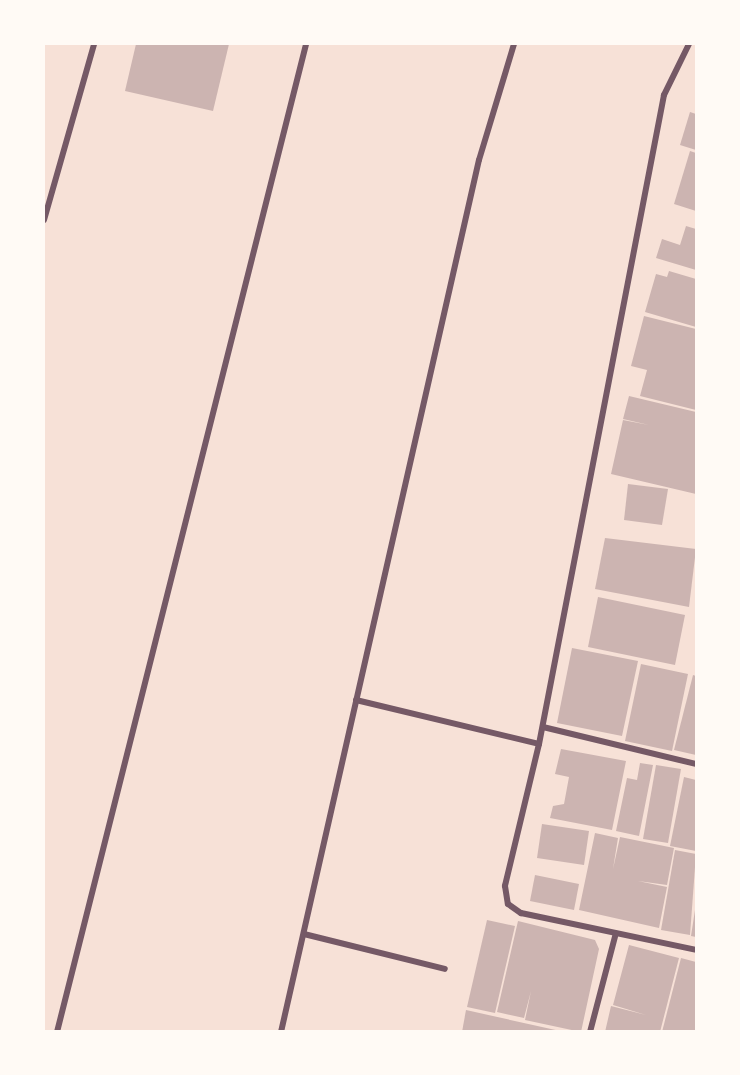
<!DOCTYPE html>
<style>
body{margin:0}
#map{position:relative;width:740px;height:1075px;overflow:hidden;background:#f7e1d7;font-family:"Work Sans",sans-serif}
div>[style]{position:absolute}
.building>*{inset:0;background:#ccb4b1}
.minor>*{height:6px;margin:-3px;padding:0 3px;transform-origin:3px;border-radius:3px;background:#755966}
span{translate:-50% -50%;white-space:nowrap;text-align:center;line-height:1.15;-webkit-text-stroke:4.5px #fffaf5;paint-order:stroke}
.frame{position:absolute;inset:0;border:45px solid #fffaf5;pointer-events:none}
</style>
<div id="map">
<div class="building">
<div style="clip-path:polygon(136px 44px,229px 44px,213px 111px,125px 91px)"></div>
<div style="clip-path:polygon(690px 112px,696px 114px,696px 150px,680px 145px)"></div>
<div style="clip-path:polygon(690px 151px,696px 153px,696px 211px,674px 204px)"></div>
<div style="clip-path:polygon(686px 226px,696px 229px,696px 270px,656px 258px,662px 239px,680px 245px)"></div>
<div style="clip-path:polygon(669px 271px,696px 279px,696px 327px,645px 312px,656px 274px,667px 277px)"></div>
<div style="clip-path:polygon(644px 316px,696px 329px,696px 410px,640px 396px,647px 370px,631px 366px)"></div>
<div style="clip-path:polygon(629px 396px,696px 412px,696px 494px,611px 474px,623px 420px,649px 425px,623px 419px)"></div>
<div style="clip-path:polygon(628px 484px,668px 489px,662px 525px,624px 520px)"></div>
<div style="clip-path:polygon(605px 538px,696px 549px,689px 607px,595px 589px)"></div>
<div style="clip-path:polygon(598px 597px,685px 615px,675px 665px,588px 647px)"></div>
<div style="clip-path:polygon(572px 648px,638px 661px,622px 736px,557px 723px)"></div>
<div style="clip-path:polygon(641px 664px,688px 674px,672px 751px,625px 741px)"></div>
<div style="clip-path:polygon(693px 675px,696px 676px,696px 755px,674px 750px)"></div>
<div style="clip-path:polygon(561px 749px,626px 761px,612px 830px,550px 818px,553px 806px,564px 804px,569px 777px,555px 774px)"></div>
<div style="clip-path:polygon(640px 763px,653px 765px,639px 836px,616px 831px,627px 778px,637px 780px)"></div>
<div style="clip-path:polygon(656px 765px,681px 769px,668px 843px,643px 839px)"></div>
<div style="clip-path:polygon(684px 777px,696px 780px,696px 851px,670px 846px)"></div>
<div style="clip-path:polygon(542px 824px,589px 831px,584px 865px,537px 858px)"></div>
<div style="clip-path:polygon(595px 833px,618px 838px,613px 869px,620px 837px,674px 848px,667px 885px,638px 881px,667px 887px,659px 928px,579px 910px)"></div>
<div style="clip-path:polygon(675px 850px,696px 854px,690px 935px,661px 930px)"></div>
<div style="clip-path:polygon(535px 875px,579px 884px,574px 910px,530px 901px)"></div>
<div style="clip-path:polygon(695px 910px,696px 910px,696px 937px,691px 936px)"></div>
<div style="clip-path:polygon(487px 920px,515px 926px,495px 1013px,467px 1007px)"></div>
<div style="clip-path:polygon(518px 921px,595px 940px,599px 949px,581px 1032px,525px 1020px,531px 991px,524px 1018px,497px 1012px)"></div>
<div style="clip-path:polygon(629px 945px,679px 958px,660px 1032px,605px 1032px,611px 1006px,646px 1015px,613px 1005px)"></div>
<div style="clip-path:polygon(681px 958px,696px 962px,696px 1032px,662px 1032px)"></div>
<div style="clip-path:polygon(466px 1010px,560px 1031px,560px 1032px,462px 1032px)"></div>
</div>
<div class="minor">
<div style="left:689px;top:44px;width:57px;rotate:116.1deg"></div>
<div style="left:664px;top:95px;width:661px;rotate:100.9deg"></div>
<div style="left:539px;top:744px;width:146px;rotate:103.5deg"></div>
<div style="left:505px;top:886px;width:18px;rotate:81deg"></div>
<div style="left:508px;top:904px;width:16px;rotate:35deg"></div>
<div style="left:521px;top:913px;width:179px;rotate:11.9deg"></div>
<div style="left:44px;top:220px;width:183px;rotate:-74.1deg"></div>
<div style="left:356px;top:700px;width:188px;rotate:13.5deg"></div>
<div style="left:543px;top:727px;width:157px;rotate:13.6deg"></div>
<div style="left:304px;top:934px;width:145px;rotate:13.9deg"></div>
<div style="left:57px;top:1032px;width:1019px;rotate:-75.85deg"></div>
<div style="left:281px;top:1032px;width:894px;rotate:-77.21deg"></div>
<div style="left:479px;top:160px;width:121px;rotate:-73.2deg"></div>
<div style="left:590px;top:1032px;width:102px;rotate:-75.3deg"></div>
</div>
<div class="frame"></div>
</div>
